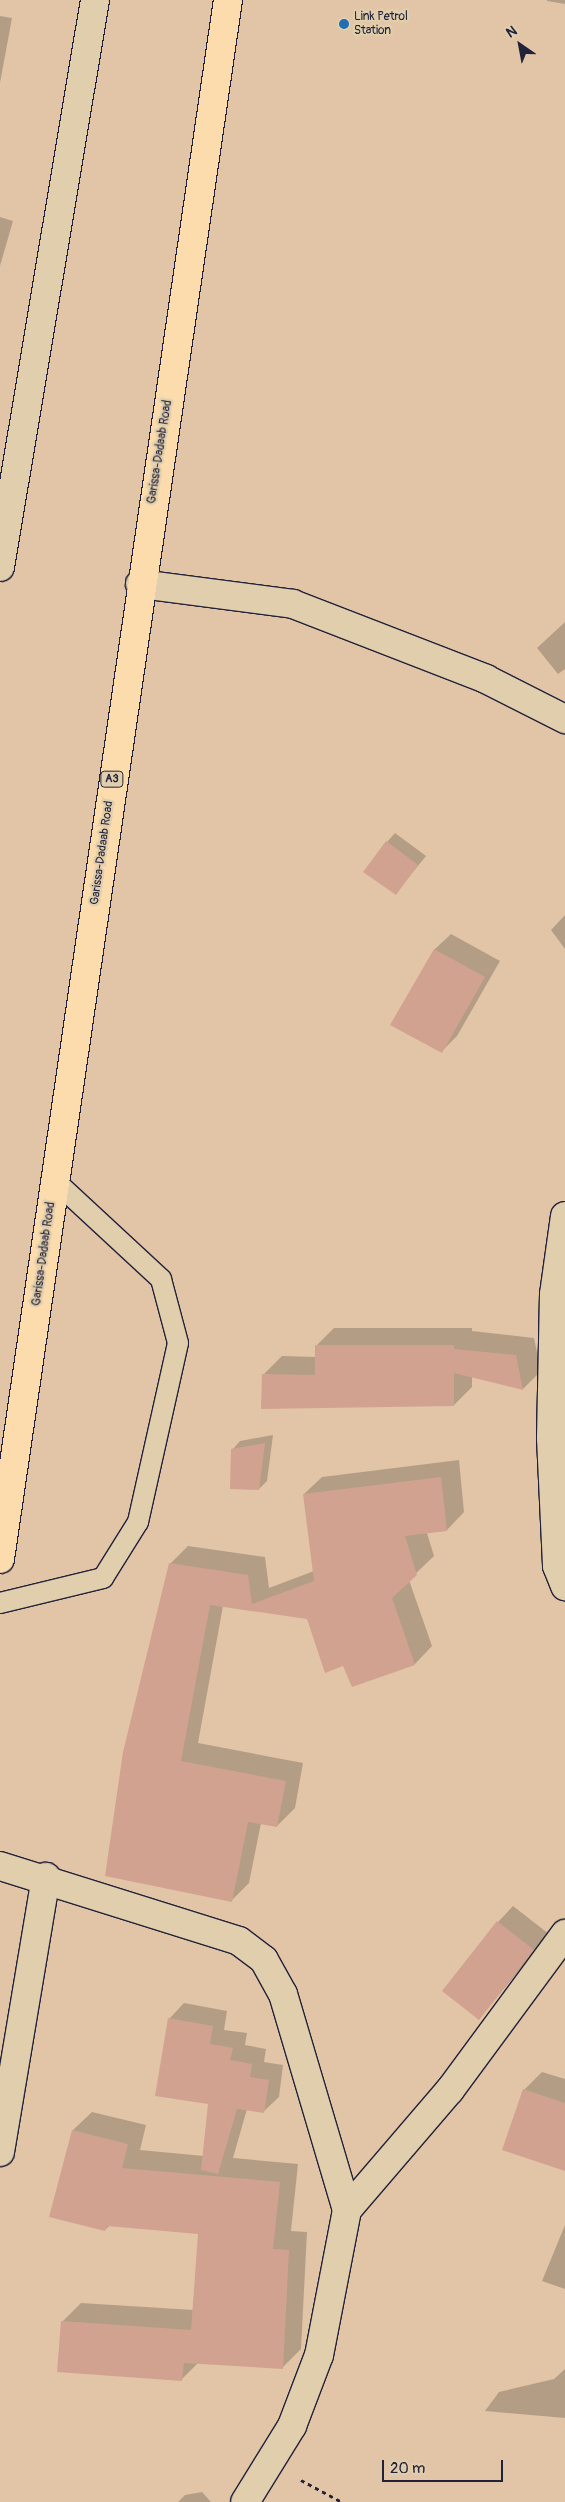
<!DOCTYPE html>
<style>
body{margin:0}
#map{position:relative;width:565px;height:2502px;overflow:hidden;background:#e2c5a7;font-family:Pangolin,sans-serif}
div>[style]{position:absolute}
.shadow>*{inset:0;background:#0003}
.building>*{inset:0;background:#d2a291}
.path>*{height:3px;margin-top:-1.5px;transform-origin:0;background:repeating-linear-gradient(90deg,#22223b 0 4px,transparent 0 8px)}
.roads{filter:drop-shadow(1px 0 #22223b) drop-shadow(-1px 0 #22223b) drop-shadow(0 1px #22223b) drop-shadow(0 -1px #22223b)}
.lane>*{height:20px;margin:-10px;padding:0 10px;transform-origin:10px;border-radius:10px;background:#e1ceac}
.street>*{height:28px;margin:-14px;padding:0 14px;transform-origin:14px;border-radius:14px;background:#e1ceac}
.highway>*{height:28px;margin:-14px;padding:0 14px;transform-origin:14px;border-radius:14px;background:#fcdcac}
.dots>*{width:14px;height:14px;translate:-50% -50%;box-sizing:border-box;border:2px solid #e1ceac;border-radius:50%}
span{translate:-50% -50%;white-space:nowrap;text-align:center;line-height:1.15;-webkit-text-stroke:4.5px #e1ceac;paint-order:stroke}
.shield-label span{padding:1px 4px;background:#e1ceac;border:1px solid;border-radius:4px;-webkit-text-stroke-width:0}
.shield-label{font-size:11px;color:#22223b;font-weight:700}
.poi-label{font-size:12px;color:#22223b}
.left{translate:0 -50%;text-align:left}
.street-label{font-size:12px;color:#22223b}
.north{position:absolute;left:495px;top:20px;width:50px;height:50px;-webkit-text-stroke:4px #e1ceac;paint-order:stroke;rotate:327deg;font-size:14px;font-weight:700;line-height:20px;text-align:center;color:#22223b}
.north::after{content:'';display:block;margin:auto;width:18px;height:22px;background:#22223b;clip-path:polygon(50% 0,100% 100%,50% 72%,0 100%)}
.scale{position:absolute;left:382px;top:2460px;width:121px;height:22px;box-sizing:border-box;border:2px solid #22223b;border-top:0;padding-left:6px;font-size:15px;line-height:18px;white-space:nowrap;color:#22223b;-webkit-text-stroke:4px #e1ceac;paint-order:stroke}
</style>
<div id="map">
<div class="shadow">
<div style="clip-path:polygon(547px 0,565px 0,565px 4px,547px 1px)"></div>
<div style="clip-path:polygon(0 16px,12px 18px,0 83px)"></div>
<div style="clip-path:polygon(0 217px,13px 221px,0 266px)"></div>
<div style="clip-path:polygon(565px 622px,565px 669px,558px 674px,537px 648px)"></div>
<div style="clip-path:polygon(395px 833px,426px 856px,396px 893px,387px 842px)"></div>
<div style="clip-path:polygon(565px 915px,565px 949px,551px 930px)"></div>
<div style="clip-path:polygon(451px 934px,500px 961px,457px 1036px,441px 1052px,392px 1025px,435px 949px)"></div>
<div style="clip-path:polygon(334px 1328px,472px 1328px,472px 1331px,534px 1338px,541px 1371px,523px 1389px,472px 1376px,472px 1387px,454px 1405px,264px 1374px,282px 1356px,316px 1357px,316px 1346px)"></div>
<div style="clip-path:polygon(273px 1435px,267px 1481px,259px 1489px,232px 1450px,240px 1441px)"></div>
<div style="clip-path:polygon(459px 1460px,464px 1512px,447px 1530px,427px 1533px,434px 1556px,409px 1580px,432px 1646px,415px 1664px,344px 1665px,308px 1618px,223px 1606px,198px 1743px,303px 1763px,295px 1808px,277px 1826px,261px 1823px,249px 1883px,232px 1900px,107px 1875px,170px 1564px,188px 1546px,265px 1557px,269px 1588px,314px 1571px,304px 1494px,322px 1477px)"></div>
<div style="clip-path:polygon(513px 1906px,549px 1934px,479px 2019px,498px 1922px)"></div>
<div style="clip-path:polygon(184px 2003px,227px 2011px,224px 2030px,247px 2033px,245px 2045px,266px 2049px,264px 2062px,283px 2065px,279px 2097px,263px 2112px,247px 2109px,233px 2158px,298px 2164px,291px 2231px,307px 2232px,301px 2349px,282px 2368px,199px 2362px,182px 2379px,62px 2322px,81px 2303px,194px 2310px,199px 2233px,110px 2225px,105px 2230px,73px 2130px,92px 2112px,146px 2125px,140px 2150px,204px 2156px,210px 2103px,169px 2019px)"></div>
<div style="clip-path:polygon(542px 2072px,565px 2079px,565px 2169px,524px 2090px)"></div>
<div style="clip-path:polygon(565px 2225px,565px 2289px,542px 2281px)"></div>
<div style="clip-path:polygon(565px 2369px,565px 2418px,485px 2411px,499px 2392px,554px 2379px)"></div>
<div style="clip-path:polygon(202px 2492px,211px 2502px,178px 2502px,185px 2495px)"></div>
</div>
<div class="building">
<div style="clip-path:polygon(386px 841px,418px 865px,396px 895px,363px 872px)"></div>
<div style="clip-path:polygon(434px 949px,485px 977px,442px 1053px,390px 1025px)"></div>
<div style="clip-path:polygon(315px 1345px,454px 1345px,454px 1349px,516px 1355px,523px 1390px,454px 1373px,454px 1406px,261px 1409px,262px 1374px,315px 1375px)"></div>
<div style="clip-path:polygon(265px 1443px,259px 1490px,230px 1489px,231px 1449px)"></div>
<div style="clip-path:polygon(441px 1477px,447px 1531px,405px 1536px,417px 1575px,392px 1598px,415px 1665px,352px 1687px,343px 1666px,325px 1673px,307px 1619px,210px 1605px,181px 1761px,286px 1781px,277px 1827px,248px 1822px,232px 1902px,105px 1876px,123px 1752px,169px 1563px,248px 1575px,252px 1604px,314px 1581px,303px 1494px)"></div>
<div style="clip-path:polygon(497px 1921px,534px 1950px,479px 2020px,442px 1991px)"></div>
<div style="clip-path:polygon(168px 2018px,213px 2026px,210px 2044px,233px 2048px,230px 2060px,252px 2064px,250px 2077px,269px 2080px,264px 2113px,237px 2109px,218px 2174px,201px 2170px,208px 2104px,155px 2096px)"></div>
<div style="clip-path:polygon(523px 2089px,565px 2103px,565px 2171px,502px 2150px)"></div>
<div style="clip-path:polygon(72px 2130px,128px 2144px,122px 2168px,280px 2182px,273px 2249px,289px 2250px,283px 2369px,184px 2363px,182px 2381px,57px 2372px,61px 2321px,191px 2330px,198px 2234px,107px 2226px,105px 2231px,49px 2217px)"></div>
</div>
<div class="path">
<div style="left:301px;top:2480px;width:47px;rotate:28.2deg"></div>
</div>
<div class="roads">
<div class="lane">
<div style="left:0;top:1603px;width:106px;rotate:-13.6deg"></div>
<div style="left:103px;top:1578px;width:66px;rotate:-58deg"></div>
<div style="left:138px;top:1522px;width:183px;rotate:-77.4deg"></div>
<div style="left:178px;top:1343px;width:66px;rotate:-104.9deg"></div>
<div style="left:161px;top:1279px;width:144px;rotate:-137.2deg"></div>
</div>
<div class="street">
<div style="left:0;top:567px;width:575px;rotate:-80.49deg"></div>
<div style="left:140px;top:584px;width:154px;rotate:7.4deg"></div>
<div style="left:293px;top:604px;width:207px;rotate:21.2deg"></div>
<div style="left:486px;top:679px;width:89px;rotate:26.9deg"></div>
<div style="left:565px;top:1216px;width:79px;rotate:98deg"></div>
<div style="left:554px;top:1294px;width:144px;rotate:91.2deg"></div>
<div style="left:551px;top:1438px;width:128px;rotate:87.3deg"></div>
<div style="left:557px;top:1566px;width:22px;rotate:68deg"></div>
<div style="left:0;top:1866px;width:250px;rotate:17.4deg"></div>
<div style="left:239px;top:1941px;width:31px;rotate:37deg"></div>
<div style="left:264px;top:1960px;width:39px;rotate:61deg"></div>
<div style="left:283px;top:1994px;width:225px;rotate:73.5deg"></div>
<div style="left:347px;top:2210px;width:148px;rotate:100.9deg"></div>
<div style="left:319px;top:2355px;width:76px;rotate:110.8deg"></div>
<div style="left:292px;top:2426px;width:89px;rotate:121.7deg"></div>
<div style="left:0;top:2152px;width:279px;rotate:-80.5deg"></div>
<div style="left:347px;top:2210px;width:158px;rotate:-49.4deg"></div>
<div style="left:450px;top:2090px;width:194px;rotate:-53.6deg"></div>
</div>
<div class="highway">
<div style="left:0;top:1559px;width:1576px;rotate:-81.68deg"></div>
</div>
</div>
<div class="dots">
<div style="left:344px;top:24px;background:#1f6fb2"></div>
</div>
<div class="shield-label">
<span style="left:112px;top:779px">A3</span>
</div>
<div class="poi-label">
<span class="left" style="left:354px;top:24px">Link Petrol<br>Station</span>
</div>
<div class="street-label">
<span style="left:160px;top:452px;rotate:-81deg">Garissa-Dadaab Road</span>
<span style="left:102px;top:853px;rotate:-82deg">Garissa-Dadaab Road</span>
<span style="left:44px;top:1254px;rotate:-82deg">Garissa-Dadaab Road</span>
</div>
<div class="north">N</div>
<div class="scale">20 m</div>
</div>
